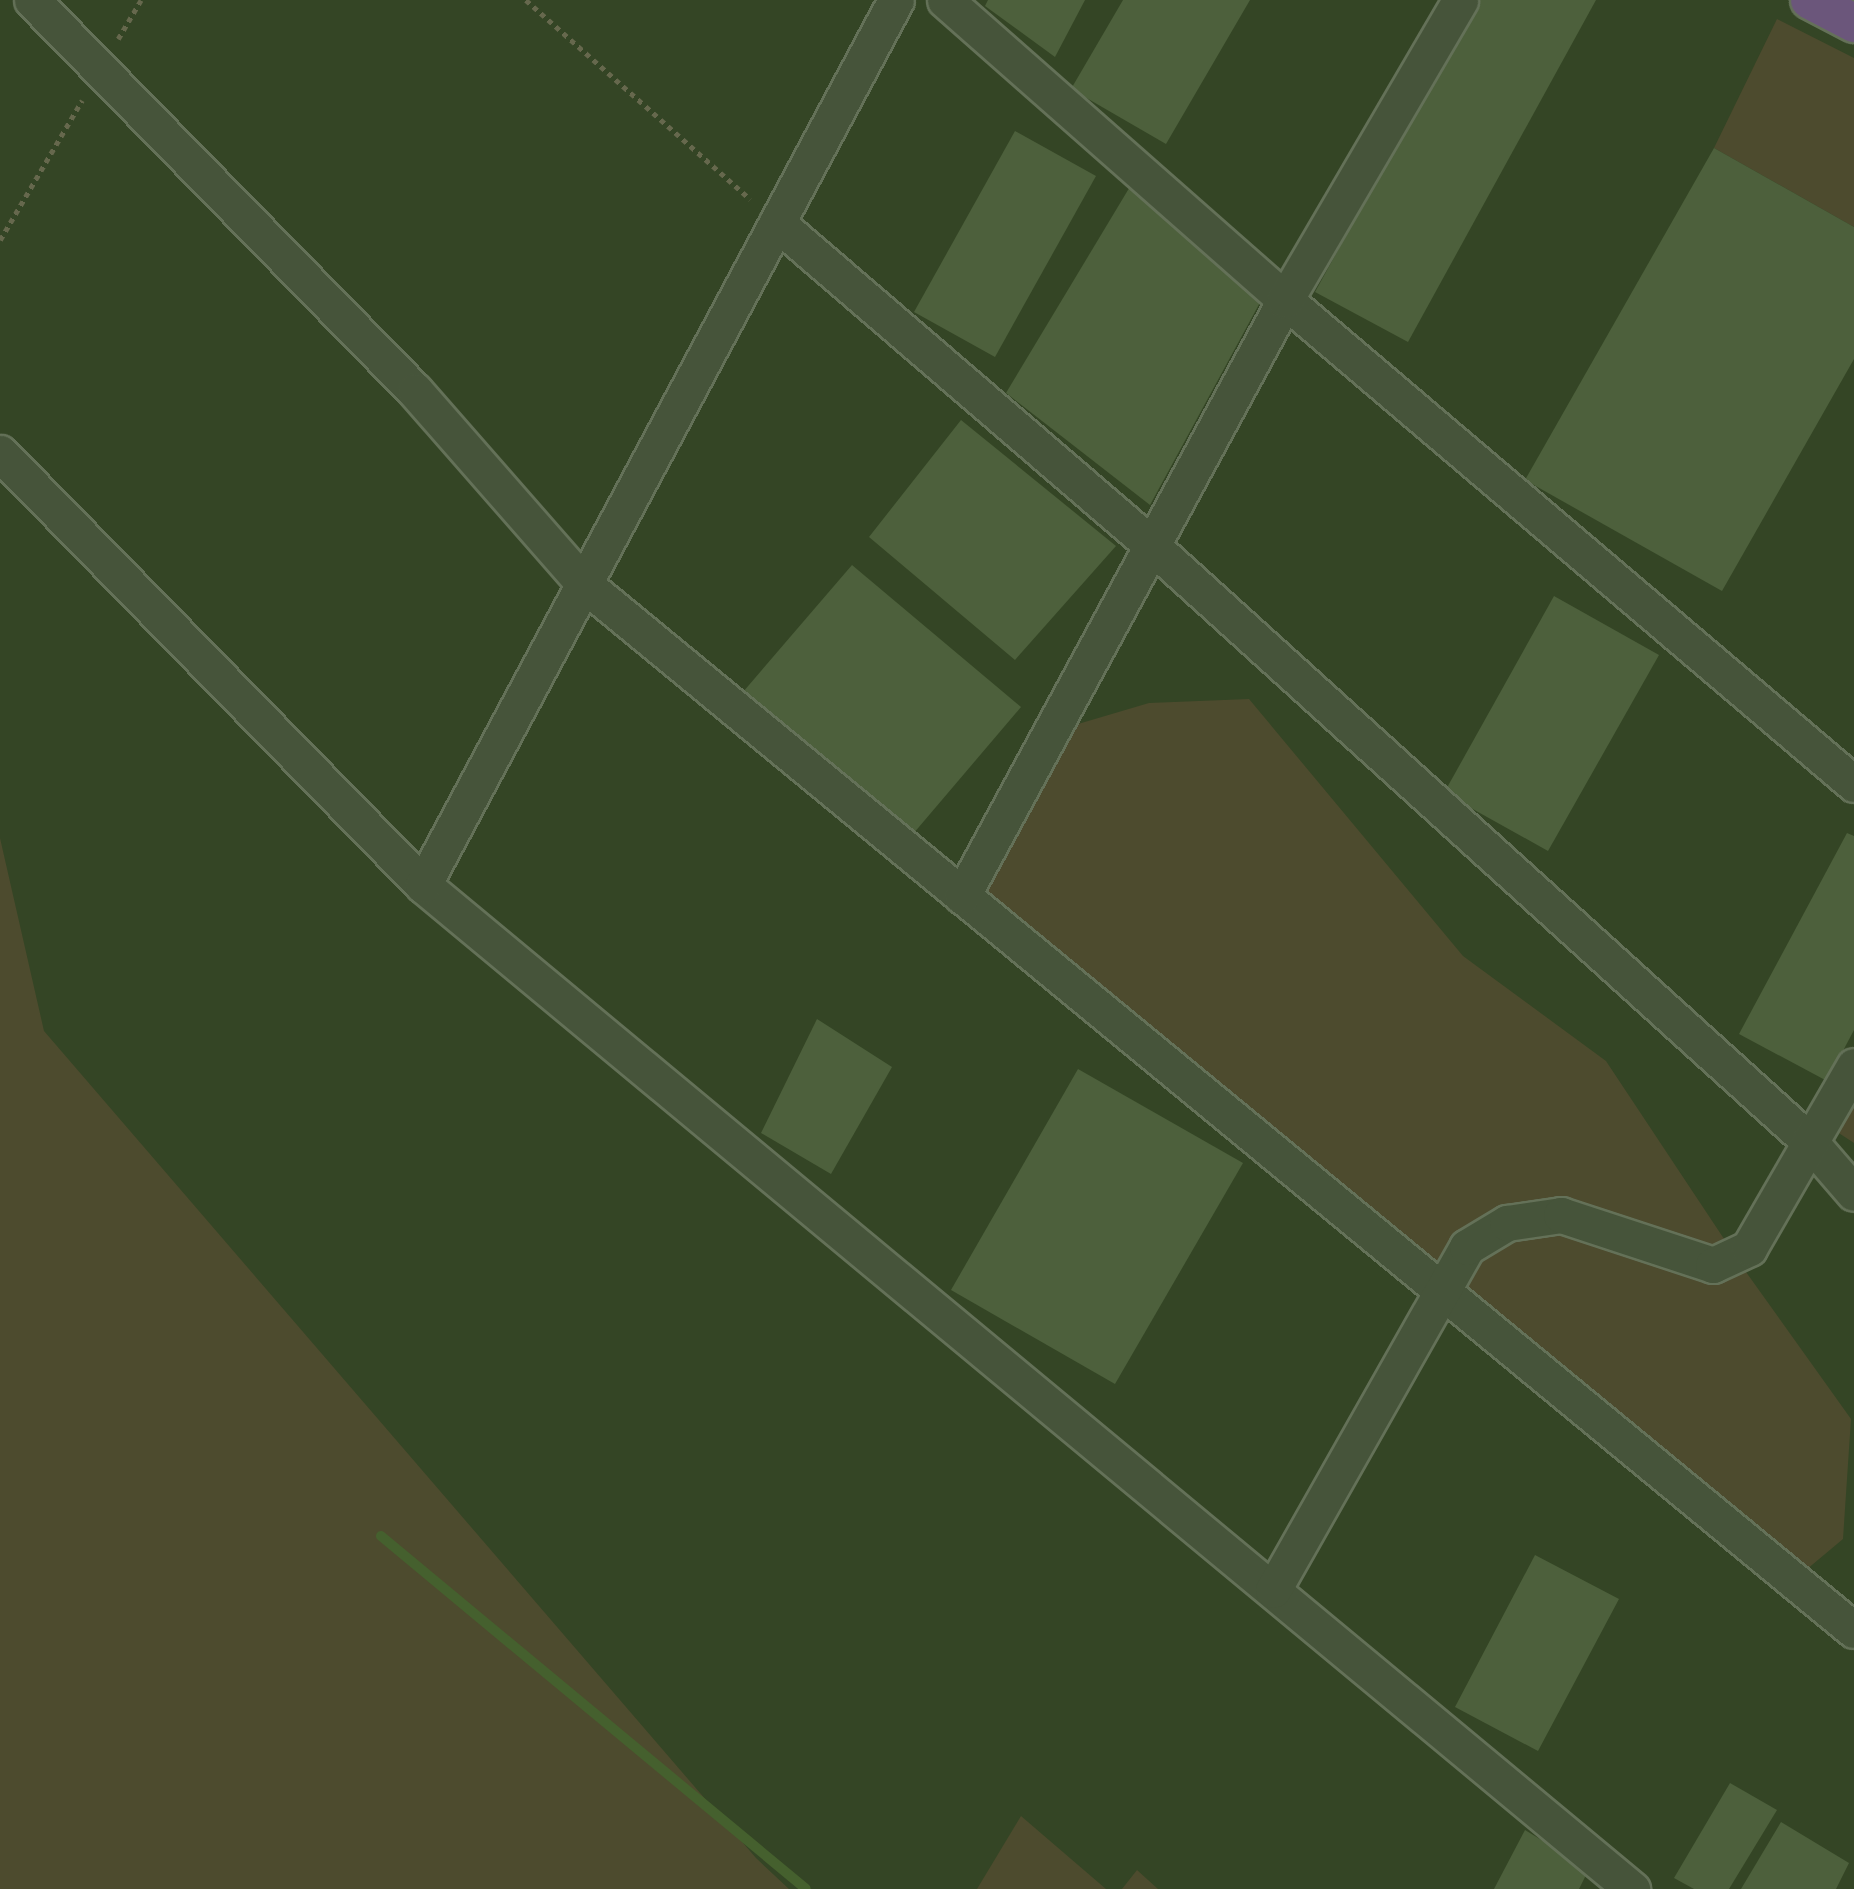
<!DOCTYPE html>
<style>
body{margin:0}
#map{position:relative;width:1854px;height:1889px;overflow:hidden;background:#344525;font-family:Montserrat,sans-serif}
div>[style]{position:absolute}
.green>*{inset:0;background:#4d4b2e}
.stream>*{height:10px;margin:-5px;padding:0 5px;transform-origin:5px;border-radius:5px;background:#45602e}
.building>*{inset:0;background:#4d603c}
.path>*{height:4.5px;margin-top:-2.25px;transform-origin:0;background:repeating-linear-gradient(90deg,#66684d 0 5px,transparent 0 10px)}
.roads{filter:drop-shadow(2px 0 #647158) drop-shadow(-2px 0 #647158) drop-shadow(0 2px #647158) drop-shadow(0 -2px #647158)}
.minor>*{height:35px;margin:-17.5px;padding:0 17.5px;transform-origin:17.5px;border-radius:17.5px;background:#46543a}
.highway>*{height:38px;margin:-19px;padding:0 19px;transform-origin:19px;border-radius:19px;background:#6b567b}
span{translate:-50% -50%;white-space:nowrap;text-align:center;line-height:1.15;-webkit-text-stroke:6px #2b3a1e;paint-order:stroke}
</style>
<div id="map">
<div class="green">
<div style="clip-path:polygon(1777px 19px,1854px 58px,1854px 227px,1714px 148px)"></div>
<div style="clip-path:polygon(1249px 699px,1463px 956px,1606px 1061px,1746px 1272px,1851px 1419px,1843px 1539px,1794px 1580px,1333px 1179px,979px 885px,1051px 732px,1149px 703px)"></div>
<div style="clip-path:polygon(0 838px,44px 1031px,756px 1858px,789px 1889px,0 1889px)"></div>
<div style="clip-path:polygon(1854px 1066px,1854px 1143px,1822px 1122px)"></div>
<div style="clip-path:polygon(1021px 1816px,1106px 1889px,977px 1889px)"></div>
<div style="clip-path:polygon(1137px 1870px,1158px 1889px,1122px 1889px)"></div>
</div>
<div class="stream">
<div style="left:381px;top:1536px;width:552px;rotate:39.71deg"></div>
</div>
<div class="building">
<div style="clip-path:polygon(988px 0,1085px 0,1055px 57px,985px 6px)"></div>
<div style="clip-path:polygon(1123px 0,1250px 0,1166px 144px,1071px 89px)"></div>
<div style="clip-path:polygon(1476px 0,1596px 0,1408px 342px,1315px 292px)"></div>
<div style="clip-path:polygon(1015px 131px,1096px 176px,995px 357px,914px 312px)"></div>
<div style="clip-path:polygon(1714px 148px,1854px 227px,1854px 359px,1722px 591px,1525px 480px)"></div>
<div style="clip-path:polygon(1131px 185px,1263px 297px,1150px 505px,1006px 393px)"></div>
<div style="clip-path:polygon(961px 420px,1116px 546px,1015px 660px,869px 537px)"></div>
<div style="clip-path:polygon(852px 565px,1021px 707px,913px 834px,743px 692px)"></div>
<div style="clip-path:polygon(1554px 596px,1659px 655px,1548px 851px,1444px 793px)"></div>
<div style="clip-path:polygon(1847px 833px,1854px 836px,1854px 1030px,1827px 1081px,1739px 1034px)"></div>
<div style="clip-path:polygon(817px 1019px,892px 1067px,831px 1174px,761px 1133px)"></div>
<div style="clip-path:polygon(1078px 1069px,1243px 1163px,1115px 1384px,951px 1290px)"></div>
<div style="clip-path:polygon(1535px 1555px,1619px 1599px,1538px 1751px,1455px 1707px)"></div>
<div style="clip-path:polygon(1730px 1783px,1777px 1810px,1729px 1889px,1694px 1889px,1674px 1878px)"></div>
<div style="clip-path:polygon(1781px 1822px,1849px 1863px,1836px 1889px,1741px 1889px)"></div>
<div style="clip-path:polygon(1525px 1830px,1589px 1869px,1579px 1889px,1494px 1889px)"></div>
</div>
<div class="path">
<div style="left:526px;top:0;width:300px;rotate:41.6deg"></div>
<div style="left:118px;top:39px;width:45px;rotate:-59.5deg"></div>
<div style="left:0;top:240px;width:162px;rotate:-59.6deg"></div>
</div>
<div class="roads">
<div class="minor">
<div style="left:32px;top:0;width:547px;rotate:45.59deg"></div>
<div style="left:415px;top:391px;width:257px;rotate:48.8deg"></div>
<div style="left:584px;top:584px;width:1645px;rotate:39.48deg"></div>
<div style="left:945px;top:0;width:453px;rotate:41.4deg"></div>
<div style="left:1285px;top:300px;width:747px;rotate:40.38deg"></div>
<div style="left:777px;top:223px;width:495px;rotate:40.7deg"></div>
<div style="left:1152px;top:546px;width:888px;rotate:42.17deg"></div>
<div style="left:1810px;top:1142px;width:67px;rotate:49.2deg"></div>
<div style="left:0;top:453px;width:605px;rotate:45.6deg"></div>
<div style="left:423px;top:885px;width:1572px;rotate:39.71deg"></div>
<div style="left:423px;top:885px;width:1003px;rotate:-61.88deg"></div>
<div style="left:962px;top:896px;width:678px;rotate:-61.54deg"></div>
<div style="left:1285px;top:300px;width:347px;rotate:-59.7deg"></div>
<div style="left:1273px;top:1590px;width:394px;rotate:-60.5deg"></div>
<div style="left:1467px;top:1247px;width:47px;rotate:-31deg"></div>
<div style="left:1507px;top:1223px;width:55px;rotate:-8.4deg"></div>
<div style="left:1561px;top:1215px;width:160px;rotate:18.2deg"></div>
<div style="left:1713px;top:1265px;width:40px;rotate:-25deg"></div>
<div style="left:1749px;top:1248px;width:210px;rotate:-60deg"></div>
</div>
<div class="highway">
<div style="left:1810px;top:0;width:50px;rotate:27.6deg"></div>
</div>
</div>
</div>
